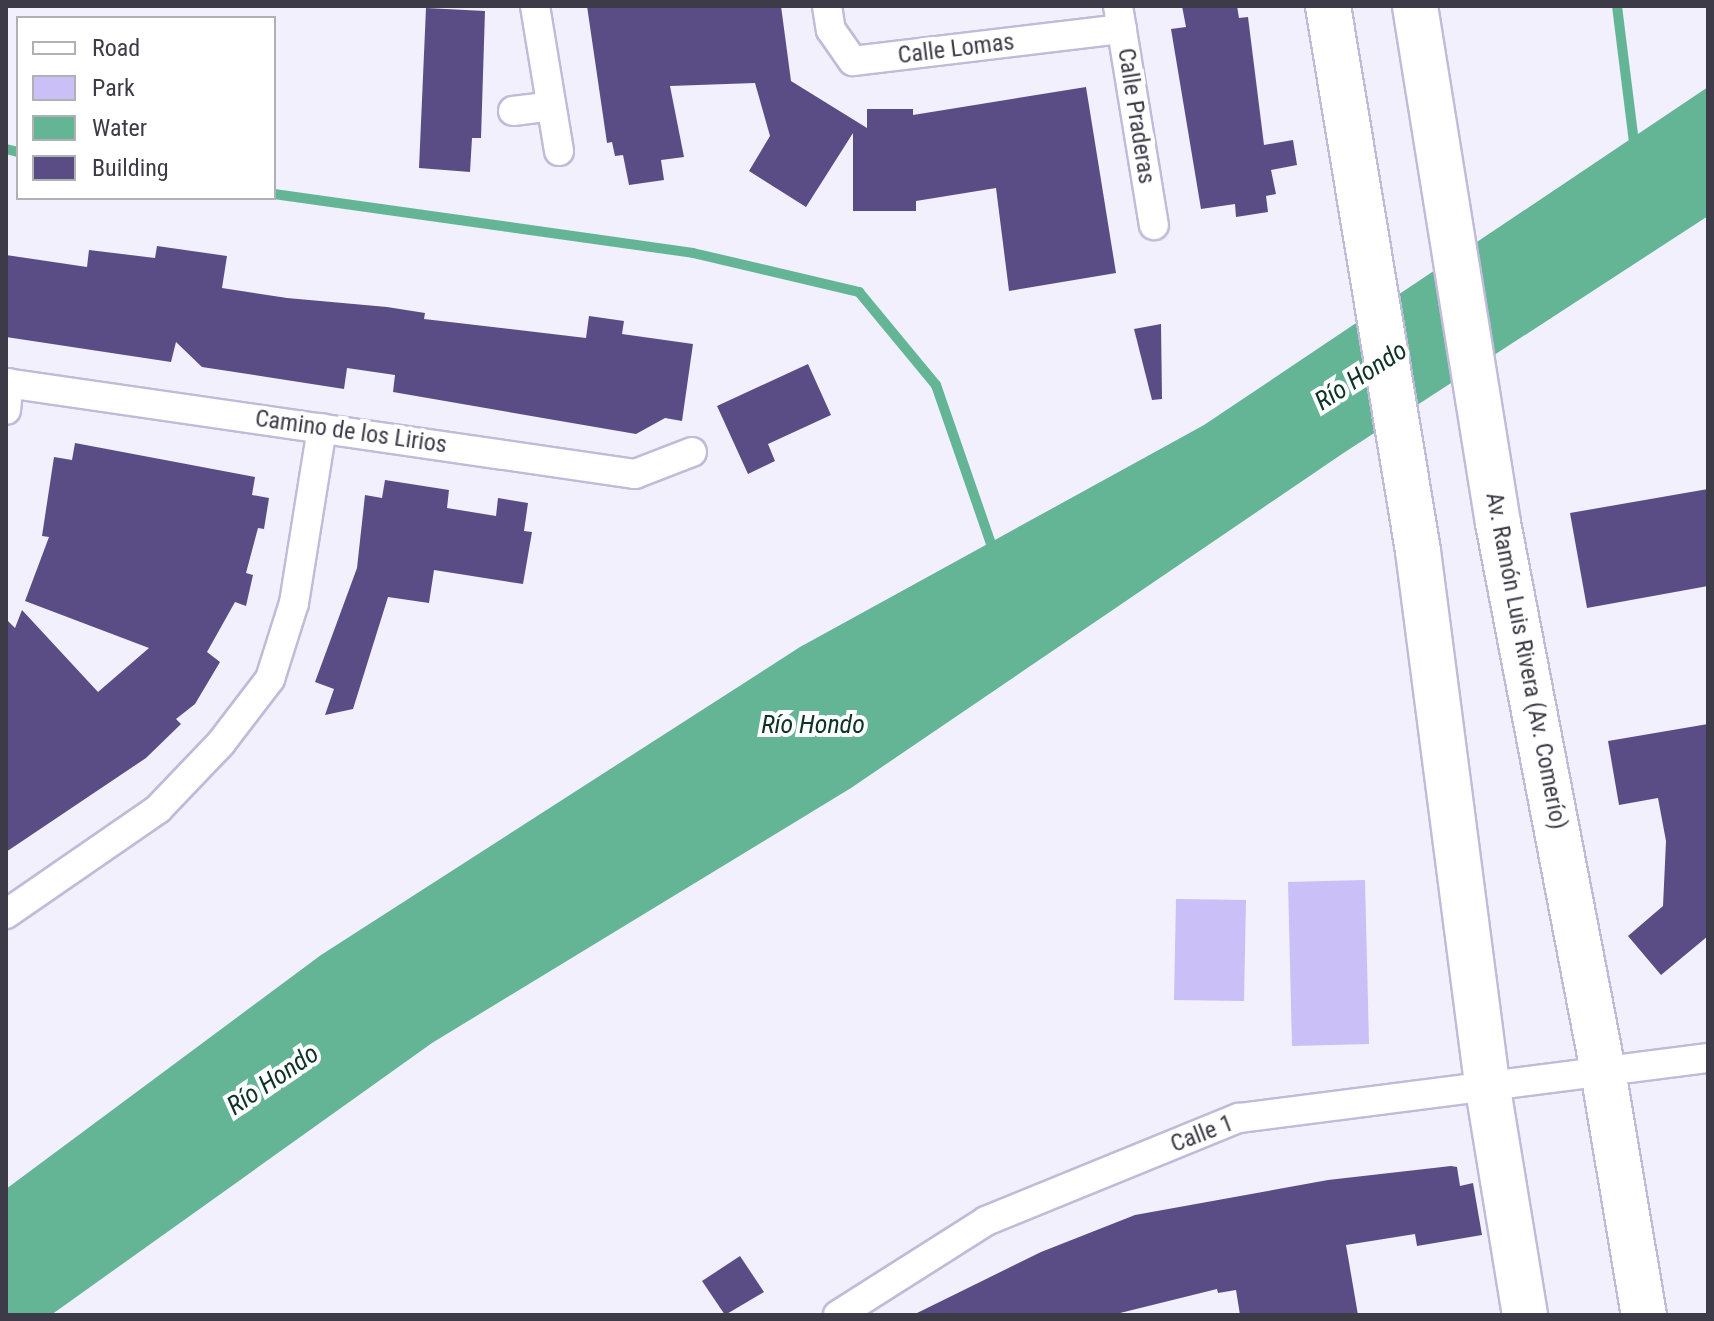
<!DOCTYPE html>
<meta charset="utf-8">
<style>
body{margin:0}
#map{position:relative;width:1714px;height:1321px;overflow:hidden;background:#f2f0fc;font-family:"Roboto Condensed",sans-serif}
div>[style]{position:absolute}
.green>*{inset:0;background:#cabff7}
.water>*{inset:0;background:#64b596}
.stream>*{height:10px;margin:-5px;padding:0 5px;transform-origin:5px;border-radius:5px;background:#64b596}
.building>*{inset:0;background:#5a4d86}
.roads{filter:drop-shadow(2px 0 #c0bbd8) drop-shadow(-2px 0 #c0bbd8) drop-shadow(0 2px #c0bbd8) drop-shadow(0 -2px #c0bbd8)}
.minor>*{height:28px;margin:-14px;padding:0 14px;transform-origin:14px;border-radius:14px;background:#fff}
.primary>*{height:44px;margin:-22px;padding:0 22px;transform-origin:22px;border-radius:22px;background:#fff}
span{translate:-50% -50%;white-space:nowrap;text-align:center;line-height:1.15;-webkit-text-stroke:8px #fff;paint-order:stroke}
.street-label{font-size:24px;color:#3d3b47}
.water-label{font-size:26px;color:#0d3326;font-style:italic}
.frame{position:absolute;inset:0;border:8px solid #3d3b47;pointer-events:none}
.legend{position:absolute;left:16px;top:16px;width:260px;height:184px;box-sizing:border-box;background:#fff;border:2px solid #b1b1b5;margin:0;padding:10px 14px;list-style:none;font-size:24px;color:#3d3b47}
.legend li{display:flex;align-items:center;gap:16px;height:40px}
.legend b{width:40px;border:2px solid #b1b1b5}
</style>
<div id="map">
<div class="green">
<div style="clip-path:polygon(1365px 880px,1369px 1044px,1292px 1046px,1288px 882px)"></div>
<div style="clip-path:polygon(1176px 899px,1246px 900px,1244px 1001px,1174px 1000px)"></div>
</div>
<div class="water">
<div style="clip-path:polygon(1708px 87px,1708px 216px,1342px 454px,851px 788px,432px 1043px,51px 1315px,6px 1315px,6px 1189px,321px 955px,800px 647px,1204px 425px)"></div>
</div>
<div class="stream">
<div style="left:1617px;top:6px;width:146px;rotate:82.9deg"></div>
<div style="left:6px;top:149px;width:12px;rotate:14deg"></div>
<div style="left:274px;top:194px;width:423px;rotate:8deg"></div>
<div style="left:693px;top:253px;width:171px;rotate:13.2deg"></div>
<div style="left:859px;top:292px;width:121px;rotate:50.4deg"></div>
<div style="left:936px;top:385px;width:180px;rotate:70.9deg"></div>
</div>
<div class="building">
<div style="clip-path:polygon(587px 6px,781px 6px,791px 81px,867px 128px,867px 109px,913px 109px,913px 115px,1086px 87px,1116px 273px,1009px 291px,996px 188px,916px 201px,916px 211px,853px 211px,853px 133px,806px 207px,749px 171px,770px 136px,755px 83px,670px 86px,684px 157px,661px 160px,664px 180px,629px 185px,623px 155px,615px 156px,612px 142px,607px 143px)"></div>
<div style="clip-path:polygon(1182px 6px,1237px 6px,1239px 18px,1248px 17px,1264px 145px,1293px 140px,1297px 165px,1271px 170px,1276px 194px,1266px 196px,1268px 212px,1236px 217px,1235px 204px,1201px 209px,1171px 29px,1186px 27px)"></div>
<div style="clip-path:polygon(426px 8px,485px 11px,481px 138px,472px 138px,470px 172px,419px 168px)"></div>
<div style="clip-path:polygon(157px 246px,227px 256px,222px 288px,287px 298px,387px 307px,425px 313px,424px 319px,586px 338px,589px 316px,624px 321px,622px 334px,693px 344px,682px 421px,665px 418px,636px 434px,393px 392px,395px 375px,347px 368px,344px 389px,202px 367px,176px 342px,171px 362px,6px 337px,6px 255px,87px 267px,89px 250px,155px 258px)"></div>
<div style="clip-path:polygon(1161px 324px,1162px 399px,1152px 400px,1134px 329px)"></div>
<div style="clip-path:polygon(808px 364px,831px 415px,768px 444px,775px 461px,748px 474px,717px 406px)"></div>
<div style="clip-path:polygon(75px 443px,255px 477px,252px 495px,269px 498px,264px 529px,258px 528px,246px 573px,253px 575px,246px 606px,235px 602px,207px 652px,220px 662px,195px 704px,176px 719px,181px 724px,146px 758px,6px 852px,6px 619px,15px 628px,22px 610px,98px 692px,149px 648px,25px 601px,49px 537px,42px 536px,54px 457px,72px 460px)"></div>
<div style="clip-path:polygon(385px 480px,449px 490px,447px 508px,496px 516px,498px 498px,528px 503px,524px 531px,532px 532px,523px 584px,434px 570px,429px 603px,388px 597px,353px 709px,325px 715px,334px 689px,315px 682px,357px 568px,365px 495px,382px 498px)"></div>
<div style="clip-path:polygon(1708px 489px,1708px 586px,1587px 608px,1570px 513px)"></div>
<div style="clip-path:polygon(1708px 724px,1708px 936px,1661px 975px,1628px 936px,1663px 906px,1666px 841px,1658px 798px,1619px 805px,1608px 741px)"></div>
<div style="clip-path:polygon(1451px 1166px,1457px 1167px,1460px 1186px,1473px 1183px,1482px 1235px,1417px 1246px,1415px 1234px,1346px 1245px,1358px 1315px,1240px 1315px,1236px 1290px,1218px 1293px,1217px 1289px,1112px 1315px,913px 1315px,1041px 1252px,1135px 1215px,1328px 1180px)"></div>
<div style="clip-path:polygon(740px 1256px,764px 1292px,725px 1315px,702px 1281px)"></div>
</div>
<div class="roads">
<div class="minor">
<div style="left:535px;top:6px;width:147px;rotate:80.6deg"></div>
<div style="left:827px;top:6px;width:24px;rotate:81deg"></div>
<div style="left:831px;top:30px;width:38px;rotate:55deg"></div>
<div style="left:853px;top:61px;width:271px;rotate:-6.8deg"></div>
<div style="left:1118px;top:6px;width:222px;rotate:80.7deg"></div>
<div style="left:513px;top:111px;width:38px;rotate:-7deg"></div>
<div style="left:6px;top:383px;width:636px;rotate:8.23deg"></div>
<div style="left:635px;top:474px;width:61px;rotate:-21.1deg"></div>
<div style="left:6px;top:410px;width:27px;rotate:-84deg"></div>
<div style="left:6px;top:914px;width:185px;rotate:-34.6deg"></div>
<div style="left:158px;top:809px;width:91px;rotate:-46.3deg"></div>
<div style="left:221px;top:743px;width:81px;rotate:-52.6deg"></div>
<div style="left:270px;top:679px;width:80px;rotate:-72.5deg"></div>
<div style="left:294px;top:603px;width:177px;rotate:-80.9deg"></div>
<div style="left:838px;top:1315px;width:175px;rotate:-32.4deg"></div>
<div style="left:986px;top:1221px;width:273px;rotate:-22.2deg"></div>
<div style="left:1239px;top:1118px;width:473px;rotate:-7.3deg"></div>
</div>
<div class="primary">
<div style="left:1328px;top:6px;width:552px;rotate:80.62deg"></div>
<div style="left:1418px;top:551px;width:536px;rotate:82.61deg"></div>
<div style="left:1487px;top:1083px;width:235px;rotate:80.7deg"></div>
<div style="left:1415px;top:6px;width:524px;rotate:80.88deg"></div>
<div style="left:1498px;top:523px;width:558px;rotate:79.15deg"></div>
<div style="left:1603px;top:1071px;width:247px;rotate:80.5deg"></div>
</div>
</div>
<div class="street-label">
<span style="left:956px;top:49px;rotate:-7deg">Calle Lomas</span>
<span style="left:1136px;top:116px;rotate:81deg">Calle Praderas</span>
<span style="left:351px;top:432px;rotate:8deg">Camino de los Lirios</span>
<span style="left:1526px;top:661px;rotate:79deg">Av. Ramón Luis Rivera (Av. Comerío)</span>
<span style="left:1202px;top:1134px;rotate:-21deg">Calle 1</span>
</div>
<div class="water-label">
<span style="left:1361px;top:376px;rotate:-33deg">Río Hondo</span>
<span style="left:813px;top:725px">Río Hondo</span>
<span style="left:273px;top:1080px;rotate:-34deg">Río Hondo</span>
</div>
<div class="frame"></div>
<ul class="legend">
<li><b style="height:10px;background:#fff"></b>Road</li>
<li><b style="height:22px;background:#cabff7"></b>Park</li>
<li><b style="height:22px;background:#64b596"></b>Water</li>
<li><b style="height:22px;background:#5a4d86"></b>Building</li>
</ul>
</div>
